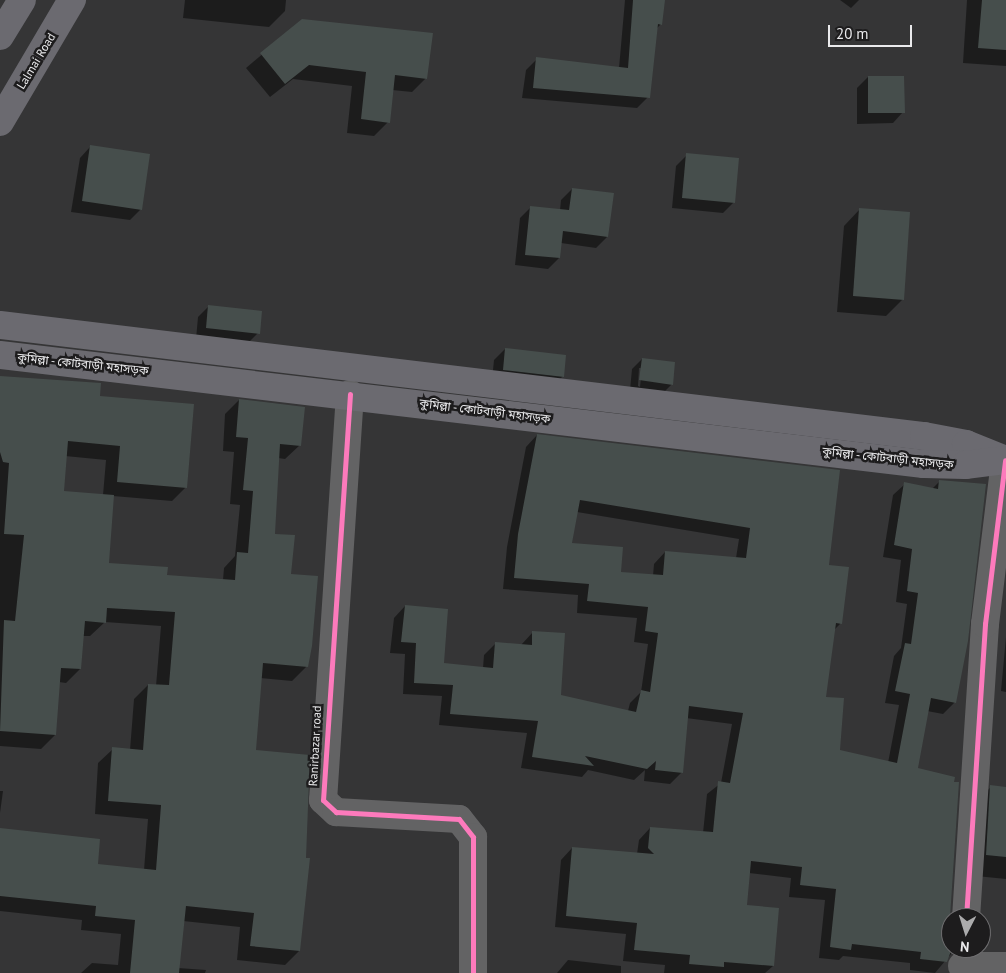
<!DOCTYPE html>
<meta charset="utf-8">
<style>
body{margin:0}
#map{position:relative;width:1006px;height:973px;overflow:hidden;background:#353536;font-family:"PT Sans","Noto Sans Bengali",sans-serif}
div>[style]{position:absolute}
.shadow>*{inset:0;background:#0007}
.building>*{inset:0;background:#464e4c}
.minor>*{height:28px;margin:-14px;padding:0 14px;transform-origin:14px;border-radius:14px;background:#636364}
.primary>*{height:28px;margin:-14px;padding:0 14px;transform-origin:14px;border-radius:14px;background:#6b6a70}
.cycleway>*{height:5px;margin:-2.5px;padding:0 2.5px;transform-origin:2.5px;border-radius:2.5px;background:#fd7abc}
span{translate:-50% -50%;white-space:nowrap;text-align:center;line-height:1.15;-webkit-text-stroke:5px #1d1c1d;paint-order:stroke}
.street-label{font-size:12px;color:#eaeaec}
.north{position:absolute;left:941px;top:908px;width:50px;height:50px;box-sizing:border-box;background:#1d1c1d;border:1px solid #6f6e70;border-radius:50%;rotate:185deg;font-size:14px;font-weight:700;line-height:20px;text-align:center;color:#eaeaec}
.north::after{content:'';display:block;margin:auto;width:18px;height:22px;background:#ababac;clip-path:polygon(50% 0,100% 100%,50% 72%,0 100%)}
.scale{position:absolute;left:828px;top:25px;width:84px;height:22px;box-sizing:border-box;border:2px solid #eaeaec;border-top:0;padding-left:6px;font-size:15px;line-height:18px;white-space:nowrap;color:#eaeaec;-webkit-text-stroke:4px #1d1c1d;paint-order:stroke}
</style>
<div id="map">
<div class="shadow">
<div style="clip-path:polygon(185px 0,286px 0,285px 11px,269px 27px,183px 18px)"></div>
<div style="clip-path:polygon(625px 0,664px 0,661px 24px,656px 29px,648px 97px,637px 108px,522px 98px,526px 70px,537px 59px,619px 68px)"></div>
<div style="clip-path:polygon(840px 0,859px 0,851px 8px)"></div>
<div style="clip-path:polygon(967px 0,1006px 0,1006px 66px,963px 63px)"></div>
<div style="clip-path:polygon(303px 20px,426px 78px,412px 92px,392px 90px,388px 122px,374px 136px,347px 133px,352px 86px,293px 79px,270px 97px,246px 68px)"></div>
<div style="clip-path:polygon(868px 77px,903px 112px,893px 123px,857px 124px,857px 88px)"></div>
<div style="clip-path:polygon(90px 147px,141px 209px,130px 220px,71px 212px,80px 158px)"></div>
<div style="clip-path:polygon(687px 155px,734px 202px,723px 213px,672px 208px,676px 166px)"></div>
<div style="clip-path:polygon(572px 189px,607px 237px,596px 248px,561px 243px,559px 258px,548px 269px,515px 265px,520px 218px,531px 207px,560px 210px,561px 200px)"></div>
<div style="clip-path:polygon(860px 209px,903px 299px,886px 316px,837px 312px,844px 226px)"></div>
<div style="clip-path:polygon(209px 306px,258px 333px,247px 344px,196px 339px,198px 317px)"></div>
<div style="clip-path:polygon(505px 349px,563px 376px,552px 387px,492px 380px,494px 360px)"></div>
<div style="clip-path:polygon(evenodd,642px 359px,672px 384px,662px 394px,630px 390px,632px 369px,642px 359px,639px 368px,642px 368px,640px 387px,638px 386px,639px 368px)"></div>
<div style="clip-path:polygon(evenodd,0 377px,99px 384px,98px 397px,186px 487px,172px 501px,113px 496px,108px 564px,166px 576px,223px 580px,224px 568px,235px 556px,240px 505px,230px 504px,234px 452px,223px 451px,225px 414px,239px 400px,300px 445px,285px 459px,278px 458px,274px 535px,290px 575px,306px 667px,292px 681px,260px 678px,254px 752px,299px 951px,285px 965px,237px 960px,240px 927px,183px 921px,178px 968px,206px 970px,205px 973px,81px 973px,92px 963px,118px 965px,121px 934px,81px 930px,82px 920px,0 911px,0 830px,96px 866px,144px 870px,148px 819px,95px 814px,98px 763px,113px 749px,130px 750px,134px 699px,148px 685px,156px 686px,161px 626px,105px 622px,90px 636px,83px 636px,80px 669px,66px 683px,59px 682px,55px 735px,41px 749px,0 746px,0 377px,65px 456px,106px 460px,103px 495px,62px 492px,65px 456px)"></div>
<div style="clip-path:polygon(evenodd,537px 435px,839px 471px,827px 566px,840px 624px,833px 631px,824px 698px,838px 751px,888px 763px,899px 705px,885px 703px,894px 656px,901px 648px,907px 604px,896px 602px,901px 560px,883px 557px,893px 495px,905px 484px,932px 489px,940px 481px,955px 702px,943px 714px,927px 711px,916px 769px,951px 922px,951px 954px,935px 973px,910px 970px,910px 963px,843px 956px,839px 960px,819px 958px,825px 900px,789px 897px,791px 878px,749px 873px,746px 906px,778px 909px,773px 966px,765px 973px,664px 973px,665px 965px,623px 961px,626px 934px,555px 927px,561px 860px,572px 848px,637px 854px,639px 840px,650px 828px,703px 833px,707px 794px,721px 783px,732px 724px,686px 718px,682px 772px,670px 784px,644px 781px,645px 770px,634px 780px,588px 770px,582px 777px,521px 768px,527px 733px,439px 725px,442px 696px,403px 694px,405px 654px,390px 653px,394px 618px,405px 606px,442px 664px,483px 668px,484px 655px,496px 643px,521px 645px,533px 632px,560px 696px,628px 711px,630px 703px,641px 692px,648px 644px,634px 642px,637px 618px,577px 613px,578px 595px,503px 589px,507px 547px,526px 447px,537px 435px,577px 512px,739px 539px,736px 558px,665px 552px,654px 564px,653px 576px,620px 573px,571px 544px,577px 512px)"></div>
<div style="clip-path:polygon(1006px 637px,1006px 692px,1001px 691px)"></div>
<div style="clip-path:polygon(991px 787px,1006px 788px,1006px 879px,966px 875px,971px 806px)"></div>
<div style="clip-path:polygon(0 791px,3px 791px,0 813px)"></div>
<div style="clip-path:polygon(568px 960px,621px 966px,621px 973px,557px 973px)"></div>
</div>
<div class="building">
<div style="clip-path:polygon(633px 0,665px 0,662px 25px,658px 24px,650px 98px,533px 88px,536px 57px,628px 68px)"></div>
<div style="clip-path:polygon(982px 0,1006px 0,1006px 50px,978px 48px)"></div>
<div style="clip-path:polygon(302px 19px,433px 33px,427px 79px,395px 75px,390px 123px,361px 119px,366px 72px,309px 65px,285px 84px,260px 53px)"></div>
<div style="clip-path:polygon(868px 76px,904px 76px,905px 113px,868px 113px)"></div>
<div style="clip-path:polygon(90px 145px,150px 154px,142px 210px,82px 201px)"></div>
<div style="clip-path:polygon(686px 153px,739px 158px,735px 203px,682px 198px)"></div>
<div style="clip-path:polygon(572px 188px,614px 193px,608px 237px,563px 231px,560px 258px,525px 255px,530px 206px,569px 210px)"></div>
<div style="clip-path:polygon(859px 208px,910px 212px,904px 300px,853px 296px)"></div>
<div style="clip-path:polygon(208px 305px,262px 311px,260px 334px,206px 328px)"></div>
<div style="clip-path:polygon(505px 348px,566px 355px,564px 377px,503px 370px)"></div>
<div style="clip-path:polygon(642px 358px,675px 362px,673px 385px,639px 380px)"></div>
<div style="clip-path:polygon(0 376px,101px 383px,100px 396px,194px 404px,187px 488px,117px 482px,120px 446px,68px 441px,64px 491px,114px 495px,109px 563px,168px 567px,167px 575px,235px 580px,237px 552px,248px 553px,253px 491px,243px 490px,248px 438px,236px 437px,239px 399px,305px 407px,301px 446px,280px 444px,275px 534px,295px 535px,291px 574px,318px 576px,312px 646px,308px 667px,263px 663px,256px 750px,310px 755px,306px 858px,310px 858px,300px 951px,250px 946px,254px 913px,186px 906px,179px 973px,130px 973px,135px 920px,95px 916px,96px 906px,0 896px,0 828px,100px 839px,98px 864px,156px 870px,161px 805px,108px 801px,112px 747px,143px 750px,148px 684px,169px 685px,175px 612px,107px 608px,106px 623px,85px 621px,81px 669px,61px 668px,56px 735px,0 731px,4px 620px,15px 621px,24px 535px,4px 534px,9px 463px,3px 462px,0 452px)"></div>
<div style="clip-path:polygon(evenodd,537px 434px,840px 470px,829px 565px,849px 567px,842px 624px,836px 623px,826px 697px,844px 698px,840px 750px,897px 763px,910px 694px,895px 691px,905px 643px,911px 644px,918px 593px,907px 591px,912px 549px,894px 545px,904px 482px,938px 489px,939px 480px,986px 484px,968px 641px,956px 703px,931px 698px,918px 768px,955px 777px,954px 782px,959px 782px,950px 917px,952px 948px,947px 962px,920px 959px,921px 952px,852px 944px,851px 950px,830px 947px,836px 889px,800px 885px,802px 867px,751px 861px,747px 905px,779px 908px,774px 966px,724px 962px,724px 967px,689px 964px,690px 955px,634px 950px,637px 923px,566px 916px,572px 847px,654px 854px,648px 848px,650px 827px,713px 832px,718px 781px,730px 783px,743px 713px,689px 706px,683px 773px,655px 770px,656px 761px,647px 769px,585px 756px,594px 766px,532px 757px,538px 721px,450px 714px,453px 685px,414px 683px,416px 643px,401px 642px,405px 605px,448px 609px,444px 663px,493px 668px,495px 642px,532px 645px,532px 631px,565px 633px,561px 695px,636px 712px,641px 690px,650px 692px,658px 633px,645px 631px,648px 607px,587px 601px,589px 584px,514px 578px,518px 534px,537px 434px,580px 500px,750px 528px,746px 558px,665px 551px,663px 575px,621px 572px,623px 547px,572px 543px,580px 500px)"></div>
<div style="clip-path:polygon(990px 785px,1006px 787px,1006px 857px,986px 855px)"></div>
</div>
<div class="minor">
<div style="left:350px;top:394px;width:407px;rotate:93.8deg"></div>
<div style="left:323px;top:800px;width:18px;rotate:43deg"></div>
<div style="left:336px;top:812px;width:123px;rotate:3.3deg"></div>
<div style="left:459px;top:819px;width:23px;rotate:52deg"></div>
<div style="left:473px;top:837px;width:136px;rotate:90deg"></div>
<div style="left:966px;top:918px;width:295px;rotate:-86.3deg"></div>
<div style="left:985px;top:624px;width:165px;rotate:-83deg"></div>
<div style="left:962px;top:966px;width:44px"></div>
</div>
<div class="primary">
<div style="left:0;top:36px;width:42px;rotate:-58.6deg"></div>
<div style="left:0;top:122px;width:142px;rotate:-59.5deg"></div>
<div style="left:0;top:325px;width:931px;rotate:6.85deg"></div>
<div style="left:924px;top:436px;width:43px;rotate:10.8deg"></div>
<div style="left:966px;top:444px;width:43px;rotate:21.8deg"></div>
<div style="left:0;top:355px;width:930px;rotate:6.73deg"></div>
<div style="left:924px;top:464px;width:41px;rotate:1.4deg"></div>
<div style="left:965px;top:465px;width:38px;rotate:-7deg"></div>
</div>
<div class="cycleway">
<div style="left:350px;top:394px;width:407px;rotate:93.8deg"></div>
<div style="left:323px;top:800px;width:18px;rotate:43deg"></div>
<div style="left:336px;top:812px;width:123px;rotate:3.3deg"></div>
<div style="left:459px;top:819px;width:23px;rotate:52deg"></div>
<div style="left:473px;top:837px;width:136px;rotate:90deg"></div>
<div style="left:966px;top:918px;width:295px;rotate:-86.3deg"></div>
<div style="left:985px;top:624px;width:165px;rotate:-83deg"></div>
</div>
<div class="street-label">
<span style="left:36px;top:61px;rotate:-59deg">Lalmai Road</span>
<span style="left:83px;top:364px;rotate:6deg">কুমিল্লা - কোটবাড়ী মহাসড়ক</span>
<span style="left:485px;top:411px;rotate:7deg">কুমিল্লা - কোটবাড়ী মহাসড়ক</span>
<span style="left:888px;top:458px;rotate:6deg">কুমিল্লা - কোটবাড়ী মহাসড়ক</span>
<span style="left:315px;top:746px;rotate:-87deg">Ranirbazar road</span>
</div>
<div class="north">N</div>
<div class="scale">20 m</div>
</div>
